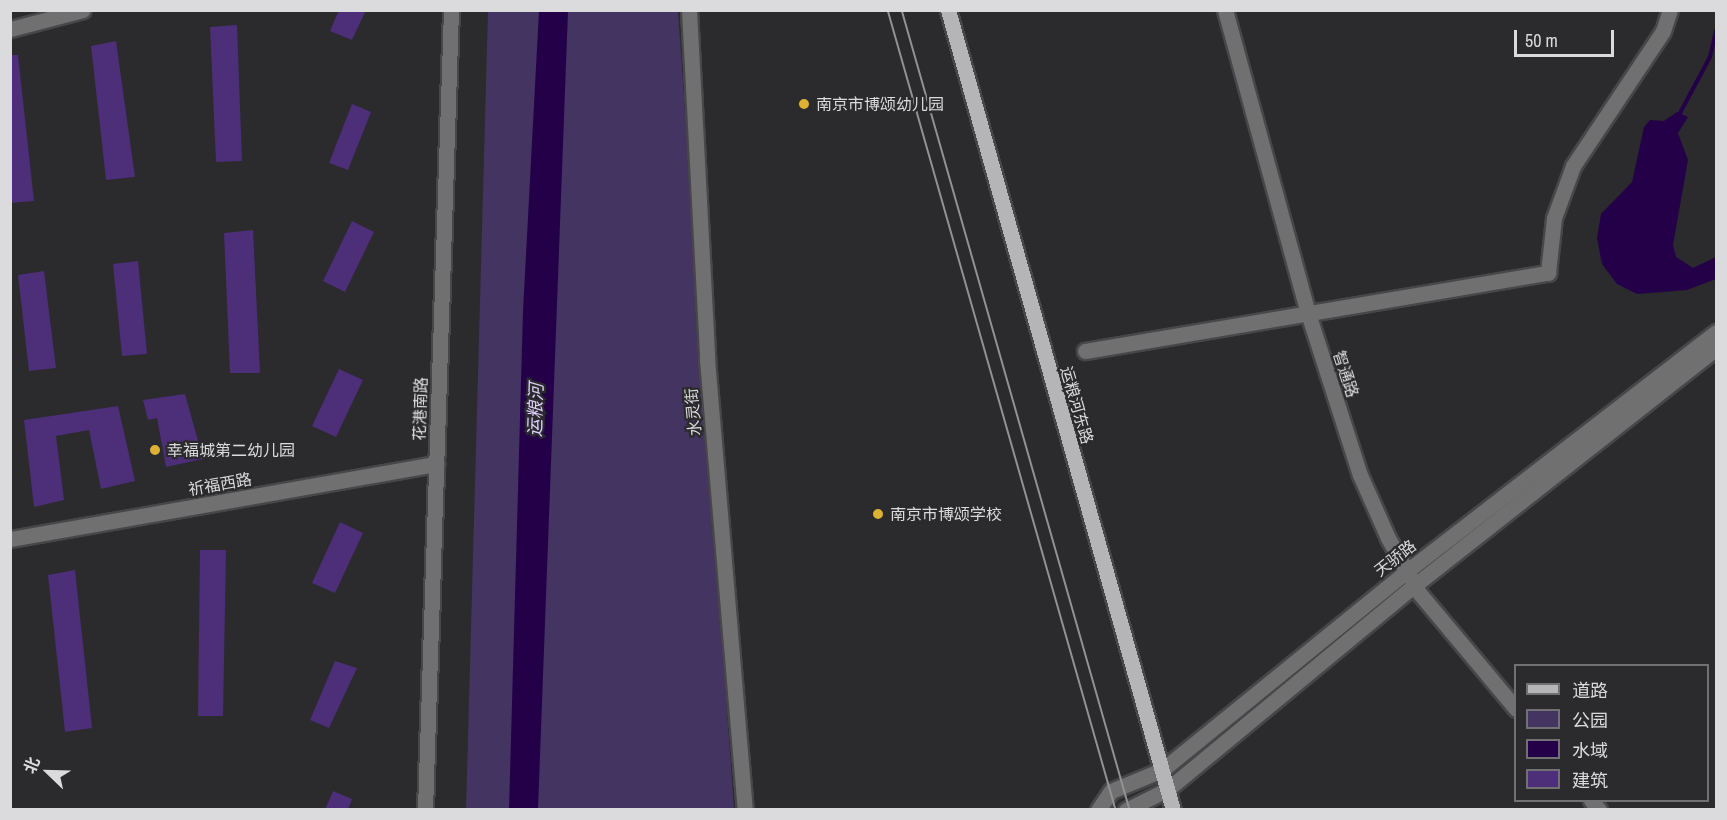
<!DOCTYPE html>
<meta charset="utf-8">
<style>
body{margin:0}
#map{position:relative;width:1727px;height:820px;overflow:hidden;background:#2b2a2d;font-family:"Archivo Narrow","Noto Sans SC",sans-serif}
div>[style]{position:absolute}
.green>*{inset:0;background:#443462}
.water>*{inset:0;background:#240049}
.stream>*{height:4px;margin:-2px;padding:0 2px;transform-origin:2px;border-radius:2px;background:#240049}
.building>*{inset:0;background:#4c2e79}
.roads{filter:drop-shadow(2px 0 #474649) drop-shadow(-2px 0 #474649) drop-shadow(0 2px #474649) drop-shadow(0 -2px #474649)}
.minor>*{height:15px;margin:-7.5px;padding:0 7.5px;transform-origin:7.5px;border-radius:7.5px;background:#707071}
.major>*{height:15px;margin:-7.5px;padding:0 7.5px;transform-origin:7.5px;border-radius:7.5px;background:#b5b4b7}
.tram>*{height:1.5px;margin:-0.75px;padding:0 0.75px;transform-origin:0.75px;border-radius:0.75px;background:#929194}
.dots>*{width:16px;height:16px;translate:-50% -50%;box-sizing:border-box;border:3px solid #2b2a2d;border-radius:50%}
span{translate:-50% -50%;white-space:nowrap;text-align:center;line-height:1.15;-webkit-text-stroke:4.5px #2b2a2d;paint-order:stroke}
.poi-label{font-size:16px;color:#dbdadc}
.left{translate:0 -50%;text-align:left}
.street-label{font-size:16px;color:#dbdadc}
.water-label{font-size:18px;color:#dccffb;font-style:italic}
.frame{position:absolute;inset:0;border:12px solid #dbdadc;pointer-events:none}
.legend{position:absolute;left:1514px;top:664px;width:195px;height:138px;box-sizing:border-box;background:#2b2a2d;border:2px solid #717073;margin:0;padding:8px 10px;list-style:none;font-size:18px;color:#dbdadc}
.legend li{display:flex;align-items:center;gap:12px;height:30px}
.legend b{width:30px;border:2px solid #717073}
.north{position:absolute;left:18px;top:742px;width:60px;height:60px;-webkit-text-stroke:4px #2b2a2d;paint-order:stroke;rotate:293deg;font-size:16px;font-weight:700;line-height:24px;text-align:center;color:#dbdadc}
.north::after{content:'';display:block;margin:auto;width:21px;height:27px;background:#dbdadc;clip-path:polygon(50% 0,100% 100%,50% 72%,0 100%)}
.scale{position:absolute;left:1514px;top:30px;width:100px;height:27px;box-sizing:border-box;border:3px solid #dbdadc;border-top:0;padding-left:8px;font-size:18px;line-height:21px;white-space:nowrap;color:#dbdadc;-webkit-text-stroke:4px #2b2a2d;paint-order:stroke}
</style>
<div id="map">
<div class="green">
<div style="clip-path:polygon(488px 11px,678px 11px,734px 809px,466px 810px)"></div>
</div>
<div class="water">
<div style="clip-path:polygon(539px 11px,568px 11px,538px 809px,509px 810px,523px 311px)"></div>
<div style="clip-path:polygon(1677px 112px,1688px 117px,1678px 133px,1688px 160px,1673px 245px,1676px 257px,1693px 268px,1716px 257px,1716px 279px,1687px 290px,1637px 294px,1617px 284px,1602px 264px,1597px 238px,1601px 214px,1632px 182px,1644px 127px,1650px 120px,1664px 121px)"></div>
</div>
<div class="stream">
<div style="left:1679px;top:115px;width:66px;rotate:-61.9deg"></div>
<div style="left:1710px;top:57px;width:27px;rotate:-77deg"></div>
</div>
<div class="building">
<div style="clip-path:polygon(339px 10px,366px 10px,352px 40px,330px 31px)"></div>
<div style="clip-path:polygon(237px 25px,242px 161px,216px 162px,210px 27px)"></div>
<div style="clip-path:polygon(116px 41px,135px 177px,106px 180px,91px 46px)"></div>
<div style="clip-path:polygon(10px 55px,18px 55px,34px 201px,10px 203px)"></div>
<div style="clip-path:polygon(352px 104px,371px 112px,348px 170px,329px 163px)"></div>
<div style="clip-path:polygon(352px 221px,374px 232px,345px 292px,323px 281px)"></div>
<div style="clip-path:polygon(253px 230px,260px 373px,230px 373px,224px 233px)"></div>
<div style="clip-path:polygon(138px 261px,147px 354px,122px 356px,113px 264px)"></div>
<div style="clip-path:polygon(44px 271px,56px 368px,29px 371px,18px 275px)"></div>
<div style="clip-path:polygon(339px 369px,363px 380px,336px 437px,312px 426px)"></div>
<div style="clip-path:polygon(185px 394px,203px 459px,166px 467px,157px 418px,148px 420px,143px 400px)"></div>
<div style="clip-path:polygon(118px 406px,135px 481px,101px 489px,89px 430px,56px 436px,64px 500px,34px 507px,24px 420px)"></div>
<div style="clip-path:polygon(340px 522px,363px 533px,335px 593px,312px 583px)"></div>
<div style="clip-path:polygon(200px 550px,226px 550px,223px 716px,198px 716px)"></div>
<div style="clip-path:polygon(75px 570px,92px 728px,65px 732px,48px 575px)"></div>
<div style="clip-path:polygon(335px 661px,357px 668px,329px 728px,310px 720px)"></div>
<div style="clip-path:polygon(333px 791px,352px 799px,348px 810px,325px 810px)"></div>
</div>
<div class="roads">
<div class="minor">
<div style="left:689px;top:10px;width:349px;rotate:87deg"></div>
<div style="left:707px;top:359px;width:453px;rotate:85.2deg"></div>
<div style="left:1225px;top:10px;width:311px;rotate:74.7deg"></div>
<div style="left:1307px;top:310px;width:173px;rotate:72.2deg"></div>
<div style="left:1360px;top:475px;width:69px;rotate:66deg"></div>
<div style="left:1388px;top:538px;width:64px;rotate:60.3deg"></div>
<div style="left:1420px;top:594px;width:150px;rotate:50.1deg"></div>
<div style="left:10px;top:29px;width:75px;rotate:-14.6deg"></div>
<div style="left:1085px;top:351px;width:470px;rotate:-9.6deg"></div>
<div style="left:1548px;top:273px;width:55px;rotate:-83.8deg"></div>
<div style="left:1554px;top:218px;width:55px;rotate:-69.9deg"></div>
<div style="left:1573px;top:166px;width:162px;rotate:-56.3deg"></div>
<div style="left:1663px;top:31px;width:22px;rotate:-72deg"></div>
<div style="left:10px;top:539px;width:433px;rotate:-10deg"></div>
<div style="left:1591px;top:800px;width:13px;rotate:51deg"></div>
<div style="left:425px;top:810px;width:800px;rotate:-88.14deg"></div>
<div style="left:1098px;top:810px;width:23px;rotate:-56deg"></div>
<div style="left:1111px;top:791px;width:55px;rotate:-22.4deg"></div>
<div style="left:1162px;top:770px;width:316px;rotate:-39.1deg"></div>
<div style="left:1407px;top:571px;width:391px;rotate:-37.7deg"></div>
<div style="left:1126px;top:810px;width:47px;rotate:-26.6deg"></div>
<div style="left:1168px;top:789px;width:320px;rotate:-39.6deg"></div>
<div style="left:1415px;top:585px;width:383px;rotate:-38.2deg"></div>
</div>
<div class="major">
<div style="left:948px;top:10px;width:831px;rotate:74.29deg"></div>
</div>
</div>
<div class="tram">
<div style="left:888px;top:10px;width:832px;rotate:74.09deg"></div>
<div style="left:902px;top:10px;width:832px;rotate:74.09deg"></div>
</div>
<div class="dots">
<div style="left:804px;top:104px;background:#ddb233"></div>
<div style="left:155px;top:450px;background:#ddb233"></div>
<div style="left:878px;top:514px;background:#ddb233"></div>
</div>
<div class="poi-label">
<span class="left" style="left:816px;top:104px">南京市博颂幼儿园</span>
<span class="left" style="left:167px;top:450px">幸福城第二幼儿园</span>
<span class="left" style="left:890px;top:514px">南京市博颂学校</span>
</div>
<div class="street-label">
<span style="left:1346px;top:374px;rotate:72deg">智通路</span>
<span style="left:1077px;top:405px;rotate:74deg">运粮河东路</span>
<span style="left:420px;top:409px;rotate:-88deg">花港南路</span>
<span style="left:693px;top:412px;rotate:-95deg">水灵街</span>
<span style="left:220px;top:484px;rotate:-10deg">祈福西路</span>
<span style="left:1395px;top:558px;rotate:-38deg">天骄路</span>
</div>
<div class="water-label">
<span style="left:536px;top:410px;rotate:-88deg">运粮河</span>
</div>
<div class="frame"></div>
<ul class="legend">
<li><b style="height:8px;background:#b5b4b7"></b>道路</li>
<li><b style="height:16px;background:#443462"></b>公园</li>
<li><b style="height:16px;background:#240049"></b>水域</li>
<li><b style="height:16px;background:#4c2e79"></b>建筑</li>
</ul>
<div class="north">北</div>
<div class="scale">50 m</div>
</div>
